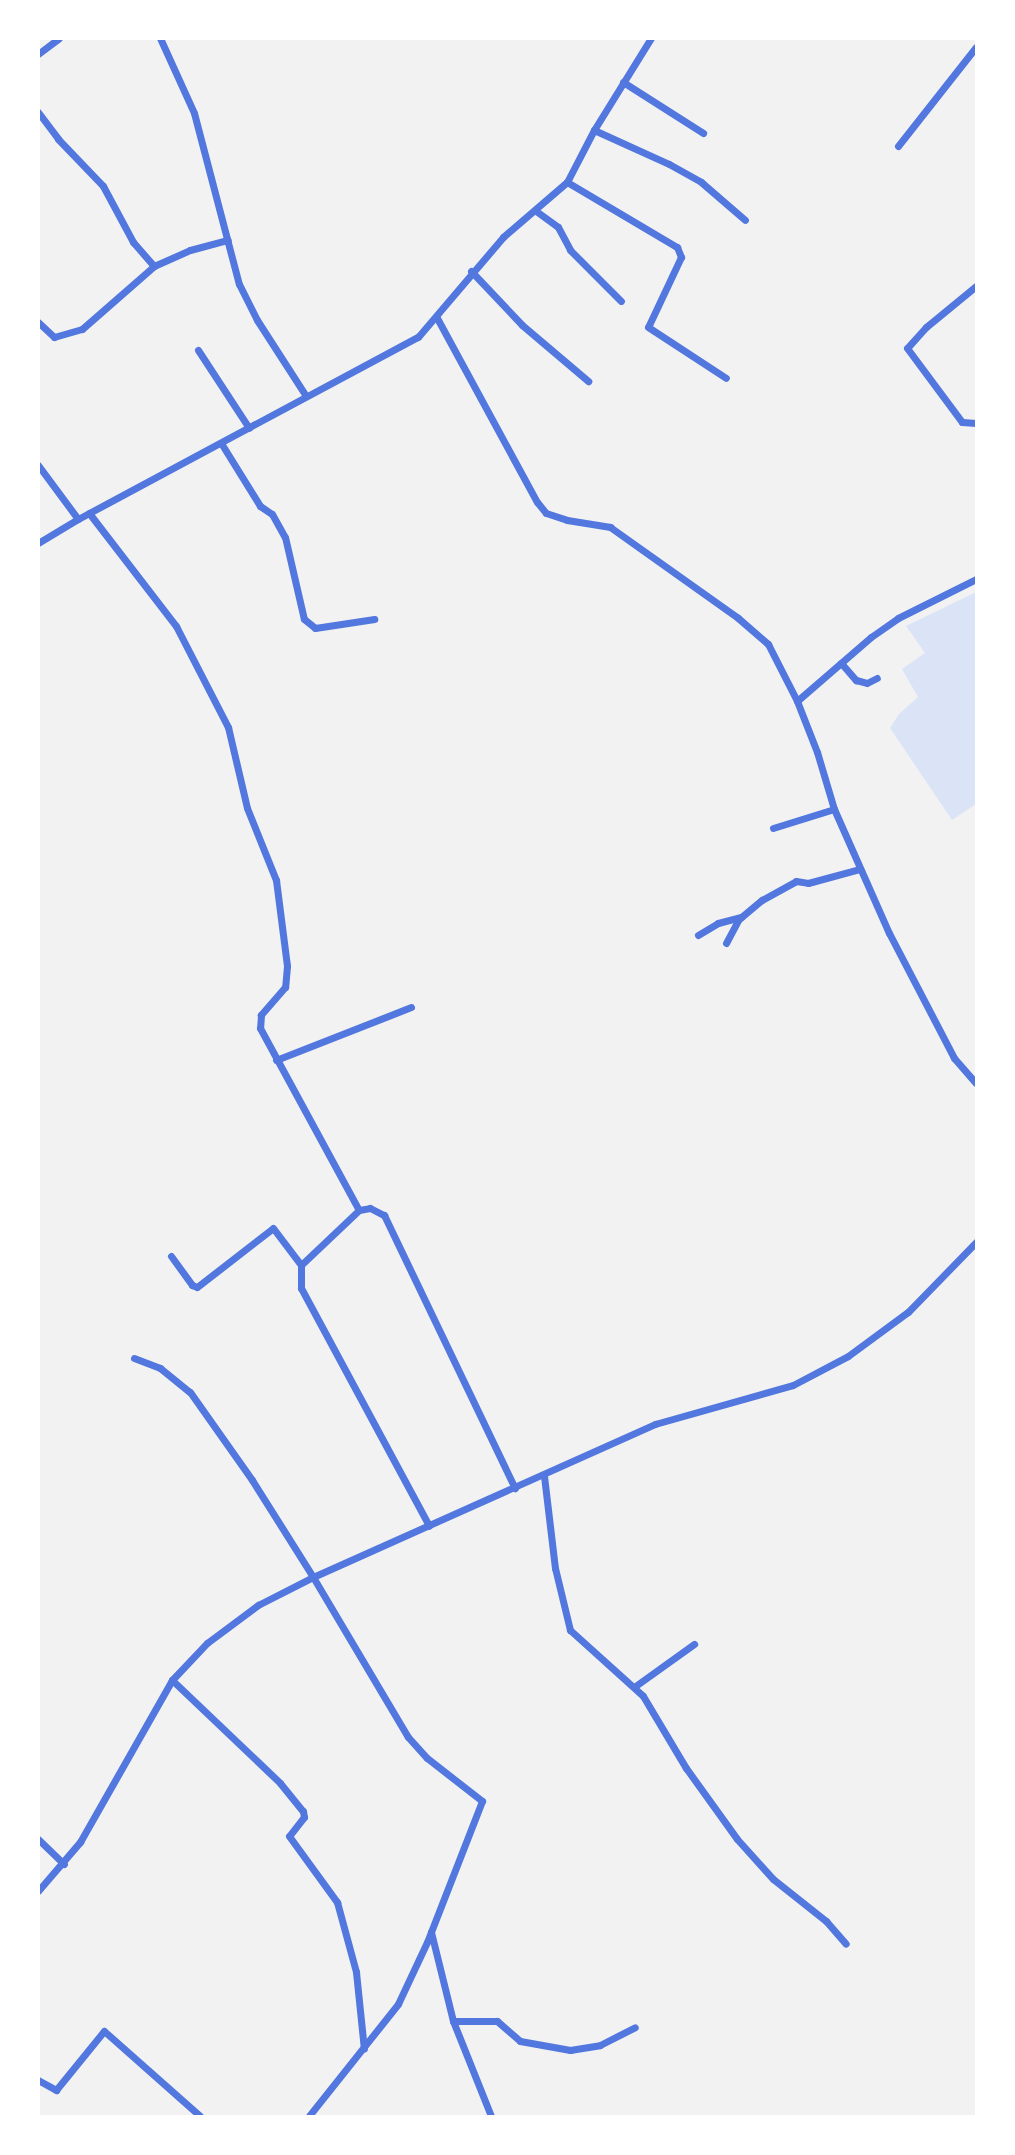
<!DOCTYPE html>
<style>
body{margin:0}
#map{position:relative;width:1015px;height:2155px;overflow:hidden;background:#f2f2f2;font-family:"Noto Serif",serif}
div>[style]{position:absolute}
.green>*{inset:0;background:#dbe4f7}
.minor>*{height:7px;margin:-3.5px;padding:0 3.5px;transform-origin:3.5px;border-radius:3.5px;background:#5277de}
span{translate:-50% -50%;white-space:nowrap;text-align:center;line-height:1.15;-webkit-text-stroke:7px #fff;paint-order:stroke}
.frame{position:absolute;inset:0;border:40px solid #fff;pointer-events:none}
</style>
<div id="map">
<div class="green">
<div style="clip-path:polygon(976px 592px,976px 804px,952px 820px,890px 728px,899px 714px,918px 697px,902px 669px,925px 653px,906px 626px)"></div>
</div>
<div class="minor">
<div style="left:160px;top:38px;width:82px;rotate:65.6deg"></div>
<div style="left:194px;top:113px;width:177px;rotate:75.3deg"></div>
<div style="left:239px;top:284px;width:40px;rotate:63.4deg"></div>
<div style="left:257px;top:320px;width:90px;rotate:57.2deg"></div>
<div style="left:38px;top:54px;width:26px;rotate:-37deg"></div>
<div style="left:623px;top:82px;width:95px;rotate:32.5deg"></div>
<div style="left:38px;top:112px;width:34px;rotate:53deg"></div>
<div style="left:58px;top:139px;width:65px;rotate:46.2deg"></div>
<div style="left:103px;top:186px;width:64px;rotate:61.8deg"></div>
<div style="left:133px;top:242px;width:32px;rotate:49deg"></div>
<div style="left:594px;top:130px;width:82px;rotate:24.4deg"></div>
<div style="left:669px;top:164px;width:37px;rotate:29deg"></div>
<div style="left:701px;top:182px;width:58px;rotate:40.8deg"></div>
<div style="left:898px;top:146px;width:126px;rotate:-51.8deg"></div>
<div style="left:567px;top:182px;width:128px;rotate:30.6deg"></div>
<div style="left:677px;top:247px;width:11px;rotate:68deg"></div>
<div style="left:681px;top:257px;width:77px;rotate:115.2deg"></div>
<div style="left:648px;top:327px;width:93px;rotate:33.2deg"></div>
<div style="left:536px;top:211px;width:27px;rotate:36deg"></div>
<div style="left:558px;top:227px;width:26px;rotate:62deg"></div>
<div style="left:570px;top:250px;width:72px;rotate:45deg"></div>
<div style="left:471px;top:271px;width:74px;rotate:46.6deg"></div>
<div style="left:522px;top:325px;width:87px;rotate:40.3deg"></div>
<div style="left:976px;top:286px;width:65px;rotate:140.6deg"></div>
<div style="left:926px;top:327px;width:28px;rotate:132deg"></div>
<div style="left:907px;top:348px;width:92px;rotate:53.4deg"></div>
<div style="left:962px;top:422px;width:14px;rotate:4deg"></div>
<div style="left:437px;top:318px;width:209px;rotate:61.5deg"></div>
<div style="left:537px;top:502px;width:14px;rotate:51deg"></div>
<div style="left:546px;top:513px;width:22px;rotate:18deg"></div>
<div style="left:567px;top:520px;width:44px;rotate:9.2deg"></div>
<div style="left:610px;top:527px;width:157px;rotate:35.4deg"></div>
<div style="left:738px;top:618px;width:40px;rotate:41deg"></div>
<div style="left:768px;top:644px;width:64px;rotate:63deg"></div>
<div style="left:797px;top:701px;width:55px;rotate:68.6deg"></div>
<div style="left:817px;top:752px;width:59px;rotate:73.4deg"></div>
<div style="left:834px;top:809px;width:136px;rotate:66.1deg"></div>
<div style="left:889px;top:933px;width:141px;rotate:62.5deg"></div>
<div style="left:954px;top:1058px;width:33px;rotate:49deg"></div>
<div style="left:38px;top:322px;width:22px;rotate:43deg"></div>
<div style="left:54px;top:337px;width:29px;rotate:-16deg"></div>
<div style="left:82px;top:329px;width:96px;rotate:-41.2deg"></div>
<div style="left:154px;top:266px;width:39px;rotate:-24deg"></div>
<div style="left:190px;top:250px;width:39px;rotate:-15deg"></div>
<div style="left:198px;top:350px;width:93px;rotate:56.8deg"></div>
<div style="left:221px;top:443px;width:74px;rotate:58.2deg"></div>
<div style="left:260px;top:506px;width:14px;rotate:34deg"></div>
<div style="left:272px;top:514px;width:26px;rotate:61deg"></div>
<div style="left:285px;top:537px;width:84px;rotate:77deg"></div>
<div style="left:304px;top:619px;width:14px;rotate:39deg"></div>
<div style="left:315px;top:628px;width:60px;rotate:-8.7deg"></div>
<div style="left:38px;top:465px;width:67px;rotate:53.5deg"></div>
<div style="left:89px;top:513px;width:143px;rotate:52.4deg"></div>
<div style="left:176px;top:626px;width:114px;rotate:62.8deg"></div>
<div style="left:228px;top:727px;width:83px;rotate:76.8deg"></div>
<div style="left:247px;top:808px;width:78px;rotate:68.1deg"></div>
<div style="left:276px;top:880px;width:87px;rotate:82.7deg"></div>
<div style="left:287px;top:966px;width:21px;rotate:95deg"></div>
<div style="left:285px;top:987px;width:37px;rotate:131deg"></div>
<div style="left:261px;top:1015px;width:13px;rotate:94deg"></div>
<div style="left:260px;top:1028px;width:207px;rotate:61.5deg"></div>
<div style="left:38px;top:543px;width:47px;rotate:-31deg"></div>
<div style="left:78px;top:519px;width:386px;rotate:-28.2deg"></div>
<div style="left:418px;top:337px;width:131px;rotate:-49.6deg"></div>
<div style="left:503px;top:237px;width:84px;rotate:-40.7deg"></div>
<div style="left:567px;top:182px;width:59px;rotate:-62.6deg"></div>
<div style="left:594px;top:130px;width:108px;rotate:-58.2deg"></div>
<div style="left:841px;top:663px;width:23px;rotate:49deg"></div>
<div style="left:856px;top:680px;width:11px;rotate:15deg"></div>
<div style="left:867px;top:683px;width:11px;rotate:-27deg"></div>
<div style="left:797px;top:701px;width:98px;rotate:-40.9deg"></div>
<div style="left:871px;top:637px;width:33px;rotate:-35deg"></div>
<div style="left:898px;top:618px;width:87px;rotate:-26.6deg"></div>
<div style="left:773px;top:828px;width:64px;rotate:-17.3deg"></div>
<div style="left:698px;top:935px;width:23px;rotate:-31deg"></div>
<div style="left:718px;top:923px;width:24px;rotate:-15deg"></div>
<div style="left:726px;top:943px;width:27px;rotate:-62deg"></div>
<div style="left:739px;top:919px;width:30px;rotate:-40deg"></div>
<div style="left:762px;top:900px;width:39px;rotate:-29deg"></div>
<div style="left:796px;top:881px;width:12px;rotate:9deg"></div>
<div style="left:808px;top:883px;width:54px;rotate:-15.1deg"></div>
<div style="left:276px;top:1060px;width:145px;rotate:-21.4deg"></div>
<div style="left:171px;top:1256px;width:36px;rotate:54deg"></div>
<div style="left:192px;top:1285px;width:5px;rotate:22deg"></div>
<div style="left:197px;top:1287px;width:96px;rotate:-37.8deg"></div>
<div style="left:273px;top:1228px;width:46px;rotate:52.9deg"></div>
<div style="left:301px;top:1265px;width:23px;rotate:90deg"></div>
<div style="left:301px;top:1288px;width:270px;rotate:61.7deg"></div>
<div style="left:301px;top:1265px;width:80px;rotate:-43.5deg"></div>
<div style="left:359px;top:1210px;width:11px;rotate:-10deg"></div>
<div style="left:370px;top:1208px;width:16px;rotate:27deg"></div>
<div style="left:384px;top:1215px;width:303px;rotate:64.4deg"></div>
<div style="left:134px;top:1358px;width:28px;rotate:21deg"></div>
<div style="left:160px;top:1368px;width:38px;rotate:39deg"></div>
<div style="left:190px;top:1392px;width:108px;rotate:54.8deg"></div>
<div style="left:252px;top:1480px;width:115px;rotate:57.8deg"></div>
<div style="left:313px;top:1577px;width:186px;rotate:59.3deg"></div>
<div style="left:408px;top:1737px;width:28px;rotate:48deg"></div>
<div style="left:427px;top:1758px;width:70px;rotate:38deg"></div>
<div style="left:482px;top:1801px;width:151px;rotate:111.3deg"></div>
<div style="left:427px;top:1942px;width:68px;rotate:115.1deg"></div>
<div style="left:398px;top:2004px;width:143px;rotate:128.5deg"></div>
<div style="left:544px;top:1476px;width:93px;rotate:83.2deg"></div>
<div style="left:555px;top:1568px;width:64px;rotate:76.4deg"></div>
<div style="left:570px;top:1630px;width:98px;rotate:42.1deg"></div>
<div style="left:643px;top:1696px;width:84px;rotate:59.2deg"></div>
<div style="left:686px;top:1768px;width:87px;rotate:54.3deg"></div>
<div style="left:737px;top:1839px;width:54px;rotate:48deg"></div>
<div style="left:773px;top:1879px;width:68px;rotate:38.4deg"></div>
<div style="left:826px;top:1921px;width:30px;rotate:49deg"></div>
<div style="left:172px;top:1680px;width:149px;rotate:43.6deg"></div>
<div style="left:280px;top:1783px;width:36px;rotate:51deg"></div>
<div style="left:303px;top:1811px;width:6px;rotate:81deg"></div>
<div style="left:304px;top:1817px;width:24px;rotate:128deg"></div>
<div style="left:289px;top:1836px;width:82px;rotate:54deg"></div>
<div style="left:337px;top:1902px;width:73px;rotate:74.8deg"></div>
<div style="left:356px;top:1972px;width:77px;rotate:84.1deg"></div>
<div style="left:634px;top:1687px;width:74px;rotate:-35.6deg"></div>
<div style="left:38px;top:1839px;width:36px;rotate:44deg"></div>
<div style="left:38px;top:1891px;width:65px;rotate:-49.4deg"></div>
<div style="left:80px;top:1842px;width:186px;rotate:-60.4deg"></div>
<div style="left:172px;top:1680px;width:51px;rotate:-46.6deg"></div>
<div style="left:207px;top:1643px;width:64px;rotate:-36.7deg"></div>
<div style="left:258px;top:1605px;width:62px;rotate:-27deg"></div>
<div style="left:313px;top:1577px;width:375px;rotate:-24.1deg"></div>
<div style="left:655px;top:1424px;width:143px;rotate:-15.8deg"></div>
<div style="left:793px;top:1385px;width:62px;rotate:-27.8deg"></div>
<div style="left:848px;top:1356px;width:74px;rotate:-36.3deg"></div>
<div style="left:908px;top:1312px;width:98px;rotate:-45.8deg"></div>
<div style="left:431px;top:1932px;width:92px;rotate:76.1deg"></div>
<div style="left:453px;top:2021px;width:102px;rotate:68.2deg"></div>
<div style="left:453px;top:2021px;width:44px"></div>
<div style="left:497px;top:2021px;width:30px;rotate:41deg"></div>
<div style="left:520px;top:2041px;width:51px;rotate:10.2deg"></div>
<div style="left:570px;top:2050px;width:30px;rotate:-9deg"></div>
<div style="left:600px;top:2045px;width:39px;rotate:-27deg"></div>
<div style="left:38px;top:2080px;width:21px;rotate:29deg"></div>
<div style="left:56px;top:2090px;width:76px;rotate:-50.9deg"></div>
<div style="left:104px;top:2031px;width:128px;rotate:41.5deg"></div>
</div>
<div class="frame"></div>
</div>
